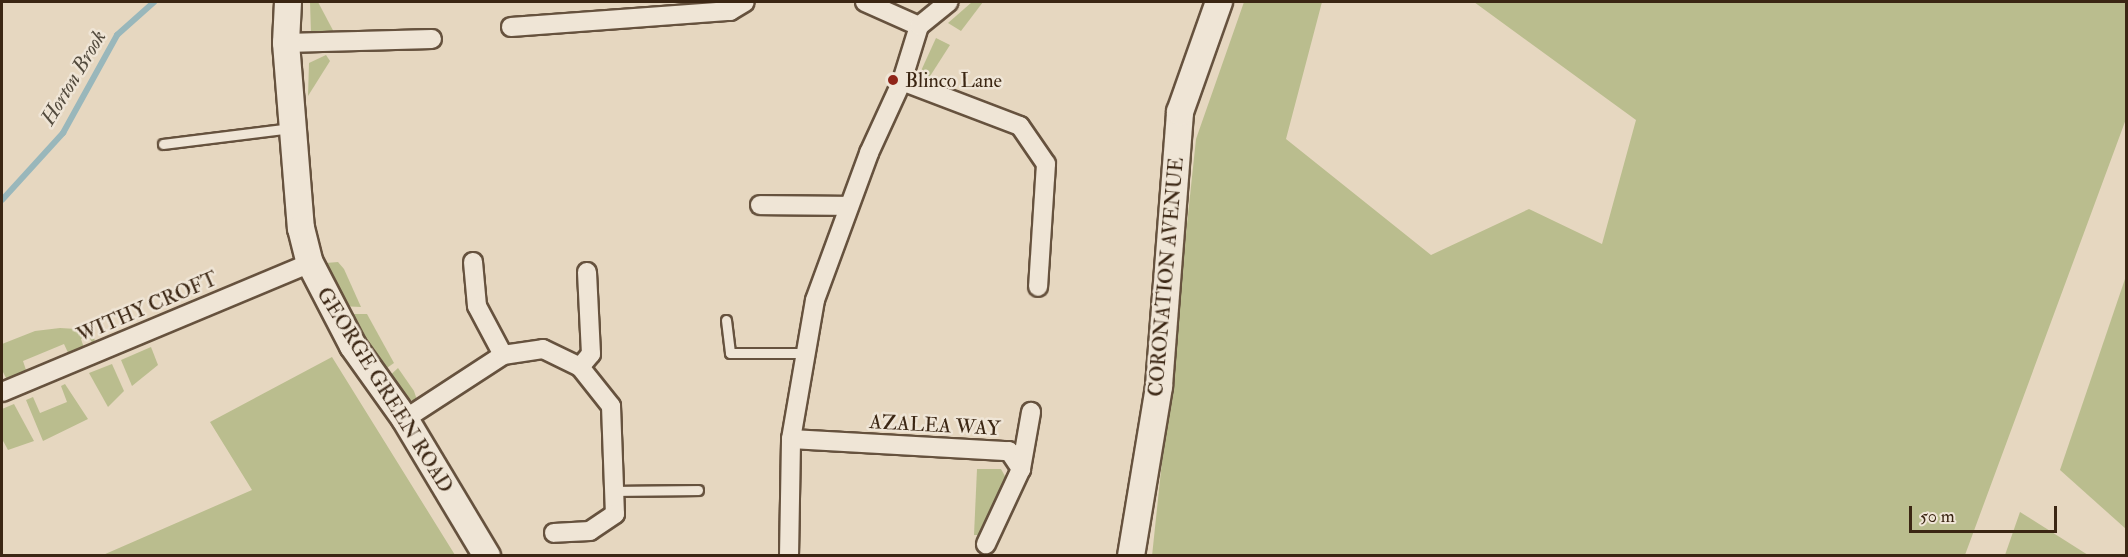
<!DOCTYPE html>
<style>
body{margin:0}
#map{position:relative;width:2128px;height:557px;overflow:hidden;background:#e6d7c0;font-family:"IM FELL Double Pica",serif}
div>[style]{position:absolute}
.green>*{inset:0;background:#babd8e}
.stream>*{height:6px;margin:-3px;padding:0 3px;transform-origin:3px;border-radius:3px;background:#99b7bb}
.roads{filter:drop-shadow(2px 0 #66523e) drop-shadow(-2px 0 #66523e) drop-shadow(0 2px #66523e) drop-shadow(0 -2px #66523e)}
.lane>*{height:9px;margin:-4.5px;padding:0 4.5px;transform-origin:4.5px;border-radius:4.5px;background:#efe5d6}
.street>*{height:18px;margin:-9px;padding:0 9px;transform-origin:9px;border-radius:9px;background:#efe5d6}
.secondary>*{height:26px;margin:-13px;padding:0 13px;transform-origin:13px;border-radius:13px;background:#efe5d6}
.dots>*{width:16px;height:16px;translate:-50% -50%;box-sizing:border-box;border:3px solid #efe5d6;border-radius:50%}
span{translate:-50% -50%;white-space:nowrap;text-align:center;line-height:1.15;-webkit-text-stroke:5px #efe5d6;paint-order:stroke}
.poi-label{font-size:20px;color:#3b2613}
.left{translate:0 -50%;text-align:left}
.street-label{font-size:20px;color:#3b2613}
.water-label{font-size:21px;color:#524a3d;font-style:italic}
.frame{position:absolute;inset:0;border:3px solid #3b2613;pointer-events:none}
.scale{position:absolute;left:1909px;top:506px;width:148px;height:27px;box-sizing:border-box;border:3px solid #3b2613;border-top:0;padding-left:8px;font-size:18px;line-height:21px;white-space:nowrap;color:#3b2613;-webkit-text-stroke:4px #efe5d6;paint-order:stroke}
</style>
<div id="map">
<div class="green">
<div style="clip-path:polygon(310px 2px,318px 2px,336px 36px,311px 34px)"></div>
<div style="clip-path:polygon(972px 2px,983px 2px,961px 31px,948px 23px)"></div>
<div style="clip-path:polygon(1244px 2px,1322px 2px,1286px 139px,1431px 255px,1529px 209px,1602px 244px,1636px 120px,1474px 2px,2126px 2px,2126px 119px,1965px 555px,1152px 556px,1196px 139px)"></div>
<div style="clip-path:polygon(936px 38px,950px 45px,925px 84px,920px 73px)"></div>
<div style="clip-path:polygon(326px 55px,330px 61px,308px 96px,309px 63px)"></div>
<div style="clip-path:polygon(338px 262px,344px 269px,361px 307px,340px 306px,323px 270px,326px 263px)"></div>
<div style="clip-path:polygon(2126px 276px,2126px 529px,2060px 470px)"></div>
<div style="clip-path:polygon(353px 314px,367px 314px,394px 363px,384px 370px,346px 316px)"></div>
<div style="clip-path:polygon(60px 328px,93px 330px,96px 349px,87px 334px,81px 339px,86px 354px,70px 357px,64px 344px,23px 361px,29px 379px,10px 386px,2px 370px,2px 344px,35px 331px)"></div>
<div style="clip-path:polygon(151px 347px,158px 365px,132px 386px,121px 360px)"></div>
<div style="clip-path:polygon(332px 357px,455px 555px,103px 555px,252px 490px,210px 422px)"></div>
<div style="clip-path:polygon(112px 364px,124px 391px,108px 407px,89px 373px)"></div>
<div style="clip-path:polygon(398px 368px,414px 391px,418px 403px,396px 393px,384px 381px)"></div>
<div style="clip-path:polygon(65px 384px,88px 419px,43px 441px,26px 400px,33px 397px,40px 413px,67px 402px,61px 386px)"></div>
<div style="clip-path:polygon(14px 404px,34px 441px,8px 450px,2px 439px,2px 409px)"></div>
<div style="clip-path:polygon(977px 469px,1001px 469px,1006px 478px,983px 532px,978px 535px,974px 535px)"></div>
<div style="clip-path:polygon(2020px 512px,2088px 555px,2005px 555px)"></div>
</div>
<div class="stream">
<div style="left:2px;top:200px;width:91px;rotate:-47.7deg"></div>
<div style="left:63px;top:133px;width:112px;rotate:-61.1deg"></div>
<div style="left:117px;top:35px;width:50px;rotate:-41.7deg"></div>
</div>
<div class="roads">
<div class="lane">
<div style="left:163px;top:144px;width:129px;rotate:-7.1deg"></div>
<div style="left:726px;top:320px;width:33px;rotate:83deg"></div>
<div style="left:730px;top:353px;width:76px"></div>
<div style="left:614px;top:491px;width:84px;rotate:-0.7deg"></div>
</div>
<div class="street">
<div style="left:865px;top:2px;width:59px;rotate:24deg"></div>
<div style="left:511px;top:27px;width:220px;rotate:-4.2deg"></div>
<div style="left:730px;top:11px;width:17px;rotate:-31deg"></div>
<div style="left:286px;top:43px;width:146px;rotate:-1.6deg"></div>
<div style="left:902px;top:81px;width:126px;rotate:20.9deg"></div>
<div style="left:1020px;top:126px;width:46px;rotate:55.6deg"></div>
<div style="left:1046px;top:164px;width:123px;rotate:93.7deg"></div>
<div style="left:760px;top:205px;width:89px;rotate:0.6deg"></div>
<div style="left:473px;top:262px;width:44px;rotate:84.8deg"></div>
<div style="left:477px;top:306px;width:55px;rotate:62deg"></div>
<div style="left:580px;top:367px;width:17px;rotate:-50deg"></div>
<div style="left:591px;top:354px;width:82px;rotate:-92.8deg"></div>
<div style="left:2px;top:392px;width:334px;rotate:-22.7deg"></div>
<div style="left:405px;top:419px;width:117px;rotate:-33.1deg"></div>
<div style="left:503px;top:355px;width:40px;rotate:-8.5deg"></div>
<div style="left:543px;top:349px;width:41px;rotate:25.9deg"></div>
<div style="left:580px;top:367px;width:50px;rotate:51.5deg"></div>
<div style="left:611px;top:406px;width:108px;rotate:87.9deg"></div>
<div style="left:615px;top:514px;width:30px;rotate:146deg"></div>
<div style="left:590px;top:531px;width:36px;rotate:177deg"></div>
<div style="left:791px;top:439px;width:218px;rotate:3.2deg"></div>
<div style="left:1009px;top:451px;width:22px;rotate:56deg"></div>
<div style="left:1021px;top:469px;width:83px;rotate:115deg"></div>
<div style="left:1021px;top:469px;width:58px;rotate:-80deg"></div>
<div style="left:789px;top:556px;width:117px;rotate:-89deg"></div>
<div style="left:791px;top:439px;width:141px;rotate:-80.2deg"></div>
<div style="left:815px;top:300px;width:157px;rotate:-69.8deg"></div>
<div style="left:869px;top:153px;width:79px;rotate:-65.4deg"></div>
<div style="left:902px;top:81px;width:58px;rotate:-72.8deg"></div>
<div style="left:919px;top:26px;width:38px;rotate:-39deg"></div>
</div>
<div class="secondary">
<div style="left:288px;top:2px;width:41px;rotate:92.8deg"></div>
<div style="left:286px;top:43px;width:186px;rotate:85.4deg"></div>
<div style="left:301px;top:228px;width:36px;rotate:76deg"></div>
<div style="left:310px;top:263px;width:93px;rotate:62.6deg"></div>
<div style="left:353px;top:346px;width:90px;rotate:54.5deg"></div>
<div style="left:405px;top:419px;width:160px;rotate:59.1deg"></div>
<div style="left:1131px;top:556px;width:172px;rotate:-80.6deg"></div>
<div style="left:1159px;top:386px;width:275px;rotate:-85.6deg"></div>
<div style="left:1180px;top:112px;width:117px;rotate:-70.5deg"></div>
</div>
</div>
<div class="dots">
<div style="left:893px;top:80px;background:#8f2418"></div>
</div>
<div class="poi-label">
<span class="left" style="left:905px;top:80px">Blinco Lane</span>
</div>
<div class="street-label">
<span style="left:1166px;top:277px;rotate:-85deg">CORONATION AVENUE</span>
<span style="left:147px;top:307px;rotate:-23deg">WITHY CROFT</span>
<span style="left:385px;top:390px;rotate:58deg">GEORGE GREEN ROAD</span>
<span style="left:935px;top:425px;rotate:3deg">AZALEA WAY</span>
</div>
<div class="water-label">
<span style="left:74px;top:78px;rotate:-59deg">Horton Brook</span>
</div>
<div class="frame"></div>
<div class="scale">50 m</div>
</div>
